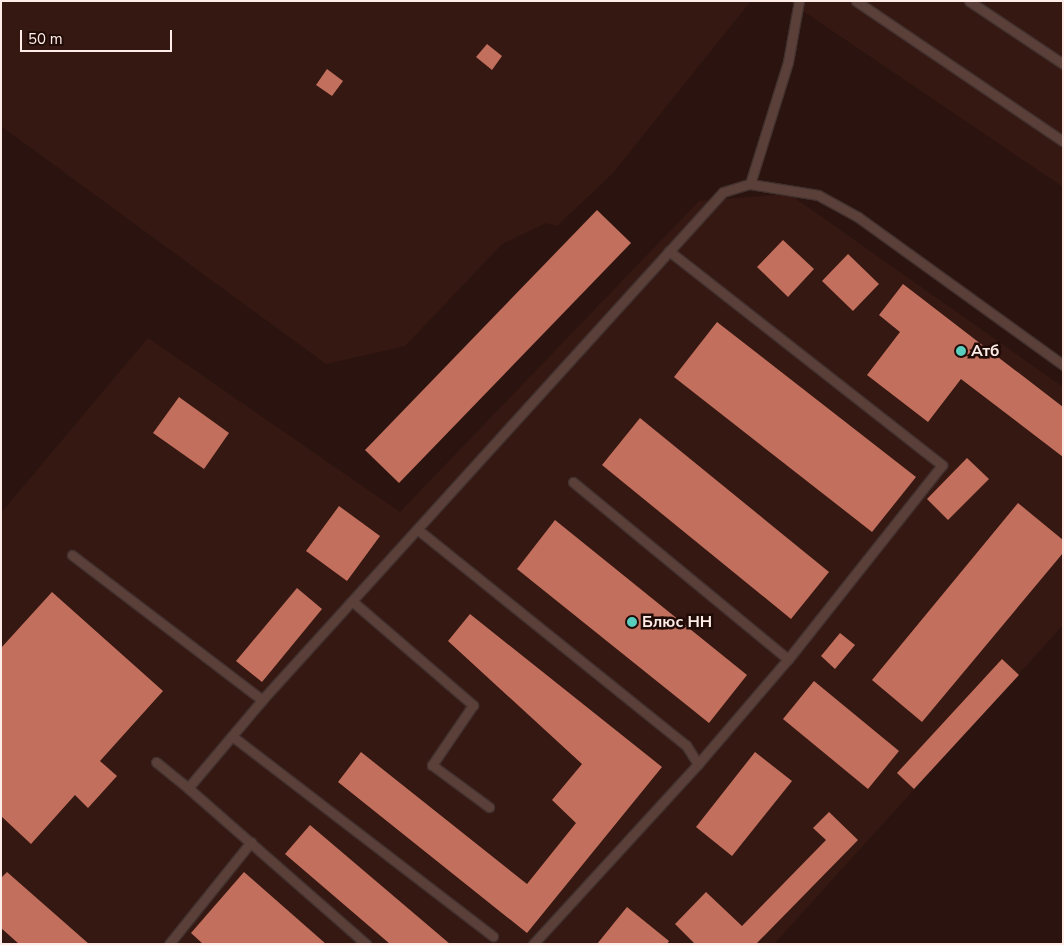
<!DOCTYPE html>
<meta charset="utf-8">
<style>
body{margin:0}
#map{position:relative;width:1064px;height:945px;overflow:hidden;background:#2b140f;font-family:"Nunito Sans",sans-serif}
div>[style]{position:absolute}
.built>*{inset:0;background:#351811}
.building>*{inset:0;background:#c26f5e}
.roads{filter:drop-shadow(1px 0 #41312f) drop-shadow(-1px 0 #41312f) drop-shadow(0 1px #41312f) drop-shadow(0 -1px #41312f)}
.lane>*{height:9px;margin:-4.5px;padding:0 4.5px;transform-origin:4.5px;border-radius:4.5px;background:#5b403a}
.dots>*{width:14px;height:14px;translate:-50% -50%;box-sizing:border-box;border:2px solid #210b07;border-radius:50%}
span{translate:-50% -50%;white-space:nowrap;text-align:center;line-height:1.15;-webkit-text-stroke:5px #210b07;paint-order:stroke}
.poi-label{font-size:16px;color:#fdece8;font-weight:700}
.left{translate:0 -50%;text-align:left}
.frame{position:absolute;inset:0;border:2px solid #fdece8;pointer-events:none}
.scale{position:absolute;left:20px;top:30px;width:152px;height:22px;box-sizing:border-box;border:2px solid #fdece8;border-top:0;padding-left:6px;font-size:15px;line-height:18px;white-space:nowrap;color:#fdece8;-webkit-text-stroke:4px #210b07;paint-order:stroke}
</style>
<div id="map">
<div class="built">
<div style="clip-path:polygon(1px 1px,751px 1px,612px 174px,557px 226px,546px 223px,502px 244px,405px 346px,326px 364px,1px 126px)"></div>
<div style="clip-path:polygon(788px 1px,1063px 1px,1063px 187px)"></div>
<div style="clip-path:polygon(789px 194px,1063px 387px,1063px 625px,774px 944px,1px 944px,1px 513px,148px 338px,400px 512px,699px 201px)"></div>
</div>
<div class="building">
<div style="clip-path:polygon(487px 44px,502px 56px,492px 70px,476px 57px)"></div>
<div style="clip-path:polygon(327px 69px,343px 81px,332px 96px,316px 85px)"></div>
<div style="clip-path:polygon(597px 210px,631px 243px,399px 483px,365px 450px)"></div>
<div style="clip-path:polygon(783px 240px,814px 269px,788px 297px,757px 267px)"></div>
<div style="clip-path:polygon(848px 254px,879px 284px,853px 311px,822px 281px)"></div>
<div style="clip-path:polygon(903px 284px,1063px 407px,1063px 457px,961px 379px,928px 422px,867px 375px,900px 332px,879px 315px)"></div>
<div style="clip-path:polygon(717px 322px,916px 477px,872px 532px,674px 377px)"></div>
<div style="clip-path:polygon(179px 397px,229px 433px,204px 469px,153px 433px)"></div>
<div style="clip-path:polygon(640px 418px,829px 572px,791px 619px,602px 465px)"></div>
<div style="clip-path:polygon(967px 458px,989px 479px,948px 520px,927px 499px)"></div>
<div style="clip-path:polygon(1018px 503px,1063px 540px,1063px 553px,922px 722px,872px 680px)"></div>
<div style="clip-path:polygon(339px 506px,380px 536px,347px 581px,306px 551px)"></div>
<div style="clip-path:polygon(555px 520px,747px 675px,709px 723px,517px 569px)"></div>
<div style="clip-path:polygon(297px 588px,322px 609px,262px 682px,236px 661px)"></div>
<div style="clip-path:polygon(52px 592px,163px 691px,100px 761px,117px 776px,88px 808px,75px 795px,31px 844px,1px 816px,1px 648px)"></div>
<div style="clip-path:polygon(470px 614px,662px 767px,527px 933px,338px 782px,361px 752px,527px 884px,576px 823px,552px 800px,582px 764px,448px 641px)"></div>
<div style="clip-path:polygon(840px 633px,855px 645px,835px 669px,821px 656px)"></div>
<div style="clip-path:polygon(1002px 659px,1019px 675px,914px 789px,897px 773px)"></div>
<div style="clip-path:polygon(814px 681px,899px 751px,868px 789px,783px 719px)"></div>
<div style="clip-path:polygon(755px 752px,792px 781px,732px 856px,696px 827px)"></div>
<div style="clip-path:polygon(829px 812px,858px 840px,756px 944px,695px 944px,675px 924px,706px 892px,742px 926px,826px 840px,813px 828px)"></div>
<div style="clip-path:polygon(310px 825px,450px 944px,390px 944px,285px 854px)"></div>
<div style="clip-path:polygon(7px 872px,89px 944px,19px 944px,1px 928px,1px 878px)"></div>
<div style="clip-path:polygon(244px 872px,326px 944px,203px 944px,191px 933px)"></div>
<div style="clip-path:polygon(627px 907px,669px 941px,667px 944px,597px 944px)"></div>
</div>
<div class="roads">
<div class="lane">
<div style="left:856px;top:1px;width:250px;rotate:34.1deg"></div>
<div style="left:969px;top:1px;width:113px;rotate:33.8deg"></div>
<div style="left:750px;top:184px;width:128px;rotate:-72.7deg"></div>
<div style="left:788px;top:62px;width:62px;rotate:-79.8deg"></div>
<div style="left:669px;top:251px;width:347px;rotate:38.1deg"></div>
<div style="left:942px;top:465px;width:248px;rotate:128.4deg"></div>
<div style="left:788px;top:659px;width:138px;rotate:130.6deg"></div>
<div style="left:573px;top:482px;width:278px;rotate:39.5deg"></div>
<div style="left:417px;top:529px;width:345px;rotate:38.8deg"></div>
<div style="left:686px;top:745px;width:22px;rotate:58deg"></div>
<div style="left:698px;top:764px;width:244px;rotate:132.5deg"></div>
<div style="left:72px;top:555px;width:239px;rotate:37.3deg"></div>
<div style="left:262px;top:700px;width:686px;rotate:-47.78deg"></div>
<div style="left:723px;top:192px;width:28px;rotate:-17deg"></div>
<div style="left:750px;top:184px;width:69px;rotate:9.2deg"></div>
<div style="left:818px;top:195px;width:46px;rotate:28.8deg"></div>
<div style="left:858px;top:217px;width:253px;rotate:35.8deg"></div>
<div style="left:352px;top:601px;width:160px;rotate:40.7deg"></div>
<div style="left:473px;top:705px;width:73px;rotate:124.3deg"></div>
<div style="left:432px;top:765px;width:71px;rotate:36.4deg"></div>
<div style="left:232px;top:736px;width:329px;rotate:37.5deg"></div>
<div style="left:156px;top:762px;width:41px;rotate:39.1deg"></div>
<div style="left:188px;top:788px;width:115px;rotate:-49.9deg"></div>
<div style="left:188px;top:788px;width:237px;rotate:41.2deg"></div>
<div style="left:169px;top:944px;width:131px;rotate:-51.2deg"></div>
</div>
</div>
<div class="dots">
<div style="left:961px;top:351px;background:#59cebe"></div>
<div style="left:632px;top:622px;background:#59cebe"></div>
</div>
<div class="poi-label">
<span class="left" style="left:971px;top:351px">Атб</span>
<span class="left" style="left:642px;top:622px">Блюс НН</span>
</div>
<div class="frame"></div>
<div class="scale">50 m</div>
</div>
